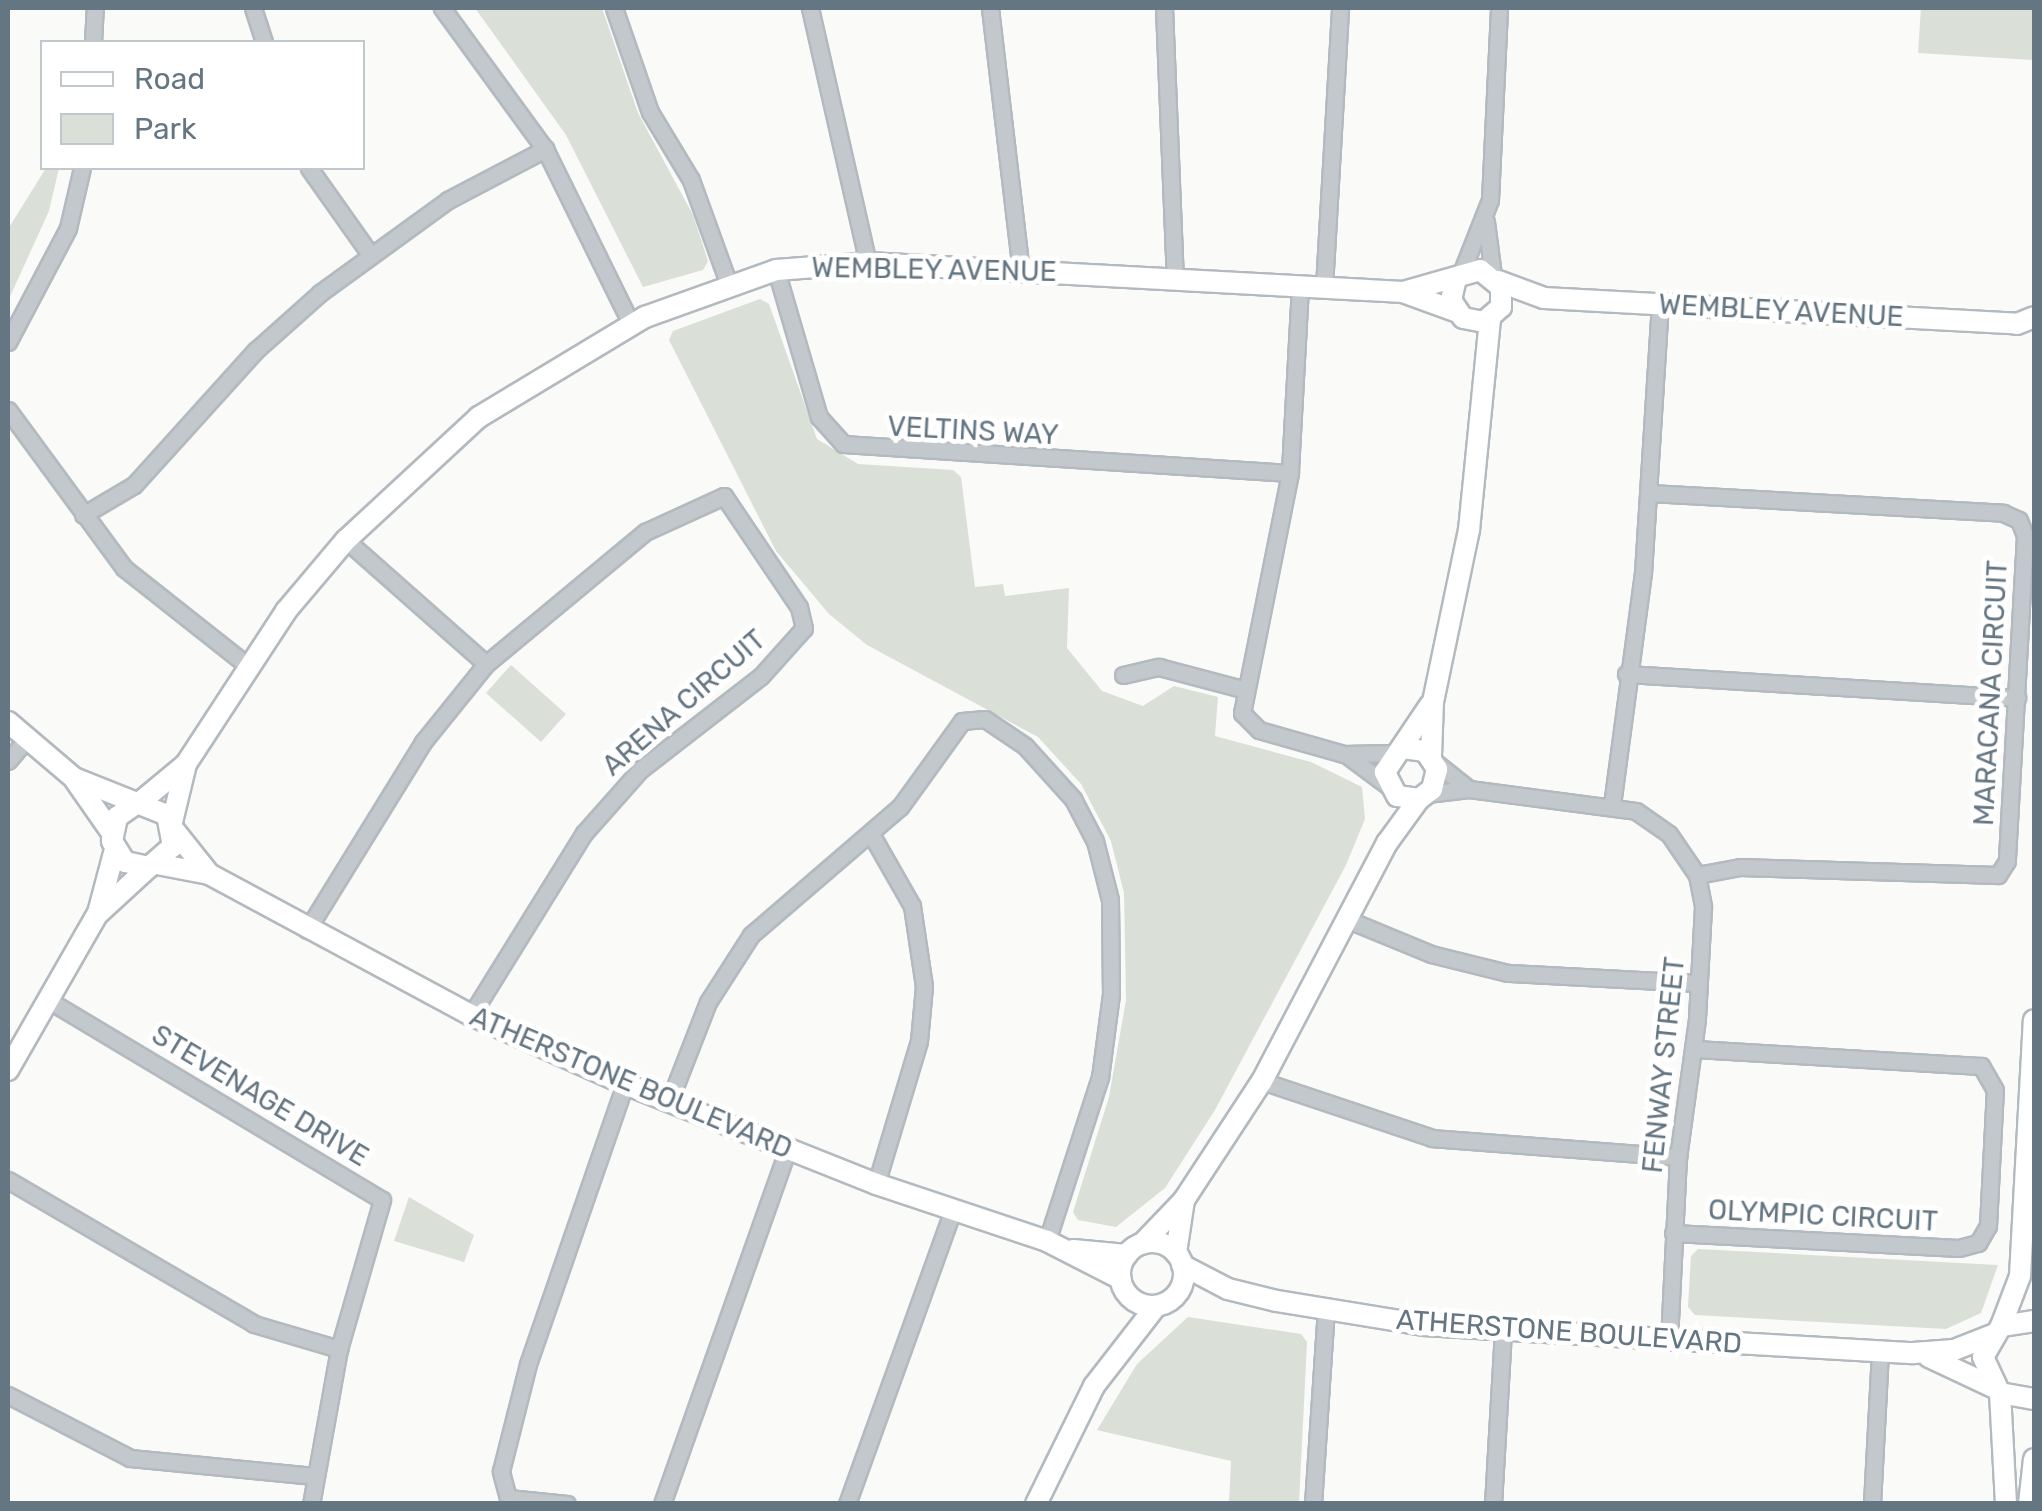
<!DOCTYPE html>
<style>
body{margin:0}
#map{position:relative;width:2042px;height:1511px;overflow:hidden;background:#fafaf8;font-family:Rubik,sans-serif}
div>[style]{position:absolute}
.green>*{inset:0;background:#dadfd7}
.roads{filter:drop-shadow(2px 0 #b3babf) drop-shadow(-2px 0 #b3babf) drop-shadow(0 2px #b3babf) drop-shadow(0 -2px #b3babf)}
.street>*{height:15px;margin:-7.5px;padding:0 7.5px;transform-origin:7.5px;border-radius:7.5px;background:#c3c8cc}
.secondary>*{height:20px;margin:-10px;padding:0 10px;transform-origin:10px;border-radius:10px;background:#fff}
.secondary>.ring{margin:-10px;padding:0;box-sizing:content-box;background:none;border:20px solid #fff;border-radius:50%}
span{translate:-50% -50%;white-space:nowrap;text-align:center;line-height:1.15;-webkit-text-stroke:10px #fff;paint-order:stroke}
.street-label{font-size:28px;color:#657683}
.frame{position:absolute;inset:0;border:10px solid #657683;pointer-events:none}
.legend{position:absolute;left:40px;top:40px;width:325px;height:130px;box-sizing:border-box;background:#fff;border:2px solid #c1c8cd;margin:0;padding:12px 18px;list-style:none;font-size:30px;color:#657683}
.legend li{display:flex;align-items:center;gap:20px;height:50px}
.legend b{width:50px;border:2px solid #c1c8cd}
</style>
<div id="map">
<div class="green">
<div style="clip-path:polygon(475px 8px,602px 8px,638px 113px,693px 215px,708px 261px,703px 270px,643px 287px,566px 135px)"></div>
<div style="clip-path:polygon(1921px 8px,2034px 8px,2034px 60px,1918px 53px)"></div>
<div style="clip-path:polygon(46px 168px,59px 168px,49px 211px,8px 301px,8px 229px)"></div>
<div style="clip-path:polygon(760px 299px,769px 304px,817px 439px,858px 464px,953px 470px,961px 477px,975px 587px,1003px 584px,1005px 596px,1069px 588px,1067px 648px,1102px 691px,1143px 706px,1174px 686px,1218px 697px,1215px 736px,1311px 762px,1362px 787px,1365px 819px,1346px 865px,1215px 1110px,1165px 1188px,1116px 1227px,1078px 1220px,1073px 1212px,1109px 1097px,1126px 1000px,1124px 893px,1111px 841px,1081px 784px,1038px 737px,867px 645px,829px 614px,776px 551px,669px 340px,673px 331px)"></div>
<div style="clip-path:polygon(511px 665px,566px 714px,541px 742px,486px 693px)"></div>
<div style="clip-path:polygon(409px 1197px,474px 1235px,464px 1262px,394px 1241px)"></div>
<div style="clip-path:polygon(1698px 1249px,1998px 1265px,1981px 1313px,1946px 1329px,1695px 1315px,1688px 1307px,1691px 1256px)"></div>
<div style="clip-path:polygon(1188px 1317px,1301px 1334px,1307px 1342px,1299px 1503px,1229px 1503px,1231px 1461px,1097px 1430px,1137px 1364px)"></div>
</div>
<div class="roads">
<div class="street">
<div style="left:253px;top:8px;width:36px;rotate:72deg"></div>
<div style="left:442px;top:8px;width:175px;rotate:53.9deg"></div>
<div style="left:545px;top:149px;width:195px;rotate:63.8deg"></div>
<div style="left:614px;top:8px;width:110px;rotate:70.9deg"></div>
<div style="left:650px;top:112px;width:79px;rotate:58.9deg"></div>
<div style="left:691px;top:180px;width:112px;rotate:70.1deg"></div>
<div style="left:810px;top:8px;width:262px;rotate:77.2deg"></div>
<div style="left:990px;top:8px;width:264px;rotate:83.3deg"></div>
<div style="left:1164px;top:8px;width:270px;rotate:87.7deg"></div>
<div style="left:93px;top:42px;width:34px;rotate:-87deg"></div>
<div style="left:309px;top:168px;width:105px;rotate:54.7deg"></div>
<div style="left:1486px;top:222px;width:53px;rotate:82.5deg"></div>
<div style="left:776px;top:270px;width:153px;rotate:73.7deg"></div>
<div style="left:819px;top:417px;width:36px;rotate:48deg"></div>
<div style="left:843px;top:444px;width:448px;rotate:3.7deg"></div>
<div style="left:1460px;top:276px;width:82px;rotate:-68.5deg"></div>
<div style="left:1490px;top:200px;width:192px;rotate:-87.3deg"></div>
<div style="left:1300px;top:286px;width:187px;rotate:93.1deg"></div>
<div style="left:1290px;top:473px;width:245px;rotate:101.3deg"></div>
<div style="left:1242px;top:713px;width:24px;rotate:45deg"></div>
<div style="left:1259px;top:730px;width:88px;rotate:15.8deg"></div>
<div style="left:1344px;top:754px;width:49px;rotate:-1.2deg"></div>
<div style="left:1324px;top:287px;width:279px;rotate:-86.7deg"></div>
<div style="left:8px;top:342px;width:129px;rotate:-62.2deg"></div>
<div style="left:68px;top:228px;width:62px;rotate:-76.9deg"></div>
<div style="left:8px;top:410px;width:196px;rotate:53.7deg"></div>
<div style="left:124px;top:568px;width:158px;rotate:38.3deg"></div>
<div style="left:1650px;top:493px;width:354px;rotate:3.2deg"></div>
<div style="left:2003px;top:513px;width:17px;rotate:24deg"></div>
<div style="left:2019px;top:520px;width:17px;rotate:69deg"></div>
<div style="left:2025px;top:536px;width:325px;rotate:93.2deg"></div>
<div style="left:2007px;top:861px;width:17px;rotate:123deg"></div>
<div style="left:1998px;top:875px;width:258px;rotate:-178.2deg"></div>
<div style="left:1740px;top:867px;width:44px;rotate:169.5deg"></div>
<div style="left:83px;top:515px;width:59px;rotate:-30.5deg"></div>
<div style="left:134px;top:485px;width:181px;rotate:-47.9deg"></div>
<div style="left:255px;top:351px;width:87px;rotate:-41.7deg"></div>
<div style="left:320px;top:293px;width:158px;rotate:-36deg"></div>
<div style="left:448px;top:200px;width:110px;rotate:-27.7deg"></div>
<div style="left:346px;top:540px;width:187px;rotate:41.5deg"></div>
<div style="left:1626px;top:674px;width:392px;rotate:3.5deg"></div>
<div style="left:1123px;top:675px;width:37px;rotate:-13deg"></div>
<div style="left:1159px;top:667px;width:90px;rotate:14.8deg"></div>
<div style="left:1348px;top:756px;width:49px;rotate:36.6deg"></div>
<div style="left:8px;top:761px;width:30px;rotate:-50deg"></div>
<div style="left:1435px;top:762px;width:43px;rotate:38.5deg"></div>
<div style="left:1427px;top:794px;width:42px;rotate:-6.8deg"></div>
<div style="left:1469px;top:789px;width:168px;rotate:7.5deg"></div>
<div style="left:1636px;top:811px;width:40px;rotate:34.9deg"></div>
<div style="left:1669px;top:834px;width:50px;rotate:55.7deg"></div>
<div style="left:1697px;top:875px;width:33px;rotate:79deg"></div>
<div style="left:1703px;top:907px;width:112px;rotate:93.1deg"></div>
<div style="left:1697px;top:1019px;width:139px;rotate:97.8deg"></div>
<div style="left:1678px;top:1157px;width:184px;rotate:92.8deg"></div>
<div style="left:1612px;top:805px;width:234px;rotate:-82.4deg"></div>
<div style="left:1643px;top:573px;width:269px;rotate:-86.4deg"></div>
<div style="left:871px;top:834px;width:83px;rotate:60.3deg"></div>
<div style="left:912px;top:906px;width:81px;rotate:81.5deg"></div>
<div style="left:924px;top:986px;width:55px;rotate:95.2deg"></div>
<div style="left:919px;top:1041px;width:149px;rotate:106.7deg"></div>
<div style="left:1351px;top:921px;width:87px;rotate:22.4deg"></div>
<div style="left:1431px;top:954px;width:79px;rotate:13.9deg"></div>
<div style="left:1508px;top:973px;width:191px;rotate:3deg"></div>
<div style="left:307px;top:930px;width:221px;rotate:-58.3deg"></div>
<div style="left:423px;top:742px;width:100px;rotate:-51.1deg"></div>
<div style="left:486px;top:664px;width:207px;rotate:-39.7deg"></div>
<div style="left:645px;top:532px;width:87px;rotate:-24.5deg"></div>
<div style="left:724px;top:496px;width:134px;rotate:56deg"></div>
<div style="left:799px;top:607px;width:22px;rotate:77deg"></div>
<div style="left:804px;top:628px;width:64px;rotate:131.9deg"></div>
<div style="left:761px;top:676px;width:153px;rotate:142.2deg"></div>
<div style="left:640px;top:770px;width:84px;rotate:131.6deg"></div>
<div style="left:584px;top:833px;width:214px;rotate:121.8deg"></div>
<div style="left:48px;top:1000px;width:389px;rotate:30.9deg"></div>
<div style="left:382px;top:1200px;width:155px;rotate:106.1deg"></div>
<div style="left:339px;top:1349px;width:158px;rotate:100.2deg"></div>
<div style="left:1262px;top:1081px;width:179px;rotate:18.5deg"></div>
<div style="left:1432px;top:1138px;width:247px;rotate:4.4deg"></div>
<div style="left:669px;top:1102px;width:107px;rotate:-68.7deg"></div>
<div style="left:708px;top:1002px;width:80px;rotate:-57.3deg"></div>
<div style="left:751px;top:935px;width:196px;rotate:-40.7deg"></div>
<div style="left:900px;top:807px;width:106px;rotate:-54.2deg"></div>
<div style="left:962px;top:721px;width:23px;rotate:-5deg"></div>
<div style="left:985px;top:719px;width:48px;rotate:34deg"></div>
<div style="left:1025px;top:746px;width:72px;rotate:47.8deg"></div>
<div style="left:1073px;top:799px;width:47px;rotate:62.4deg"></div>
<div style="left:1095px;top:841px;width:61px;rotate:75.7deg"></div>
<div style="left:1110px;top:900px;width:94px;rotate:89.4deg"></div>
<div style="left:1111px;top:994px;width:84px;rotate:97.5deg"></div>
<div style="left:1100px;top:1077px;width:172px;rotate:107.9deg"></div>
<div style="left:8px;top:1180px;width:285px;rotate:30.3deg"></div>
<div style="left:254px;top:1324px;width:89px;rotate:16.4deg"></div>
<div style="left:1673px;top:1233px;width:286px;rotate:3deg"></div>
<div style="left:1959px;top:1248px;width:20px;rotate:-15deg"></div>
<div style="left:1978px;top:1243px;width:20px;rotate:-60deg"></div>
<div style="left:1988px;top:1226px;width:136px;rotate:-87.1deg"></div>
<div style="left:1995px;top:1090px;width:28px;rotate:-120deg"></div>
<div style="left:1981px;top:1066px;width:287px;rotate:-176.6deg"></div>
<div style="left:8px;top:1395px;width:137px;rotate:27.3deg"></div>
<div style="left:130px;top:1458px;width:185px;rotate:5.6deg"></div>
<div style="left:567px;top:1504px;width:59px;rotate:-174.2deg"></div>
<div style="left:508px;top:1498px;width:28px;rotate:-105deg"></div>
<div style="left:501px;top:1471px;width:110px;rotate:-75.8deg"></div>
<div style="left:528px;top:1364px;width:296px;rotate:-70.9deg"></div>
<div style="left:662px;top:1504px;width:374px;rotate:-70.5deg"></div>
<div style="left:847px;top:1504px;width:313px;rotate:-70.2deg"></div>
<div style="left:1313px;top:1504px;width:194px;rotate:-86.2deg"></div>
<div style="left:1493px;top:1504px;width:172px;rotate:-86.7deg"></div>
<div style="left:1872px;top:1504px;width:152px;rotate:-87deg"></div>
</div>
<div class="secondary">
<div style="left:1498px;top:281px;width:49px;rotate:20.3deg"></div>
<div style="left:1544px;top:298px;width:474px;rotate:3.1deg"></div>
<div style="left:2017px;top:324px;width:18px;rotate:-22deg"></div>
<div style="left:1403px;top:292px;width:55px;rotate:20.1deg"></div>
<div style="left:8px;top:722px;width:87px;rotate:40.3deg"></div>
<div style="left:74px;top:778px;width:100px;rotate:21.7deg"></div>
<div style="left:167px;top:815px;width:32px;rotate:79deg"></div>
<div style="left:173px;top:846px;width:32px;rotate:139deg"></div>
<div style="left:149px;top:867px;width:25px;rotate:-168deg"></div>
<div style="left:125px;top:862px;width:25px;rotate:-122deg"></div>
<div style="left:112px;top:841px;width:25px;rotate:-78deg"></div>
<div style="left:117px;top:817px;width:21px;rotate:-35deg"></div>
<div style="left:1403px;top:748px;width:22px;rotate:8deg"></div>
<div style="left:1425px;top:751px;width:22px;rotate:56deg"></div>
<div style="left:1437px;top:769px;width:21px;rotate:104deg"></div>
<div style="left:1432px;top:789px;width:16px;rotate:142deg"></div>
<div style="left:1419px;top:799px;width:22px;rotate:-172deg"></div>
<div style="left:1397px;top:796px;width:27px;rotate:-117deg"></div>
<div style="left:1385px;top:772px;width:81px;rotate:-56.1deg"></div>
<div style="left:1431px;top:756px;width:54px;rotate:-87.9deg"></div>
<div style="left:1433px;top:702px;width:176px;rotate:-78.2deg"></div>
<div style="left:1469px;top:530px;width:212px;rotate:-84.3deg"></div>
<div style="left:75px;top:780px;width:65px;rotate:55.1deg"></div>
<div style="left:138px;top:804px;width:62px;rotate:-39.8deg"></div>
<div style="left:172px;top:822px;width:60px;rotate:-76.4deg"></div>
<div style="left:186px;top:764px;width:183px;rotate:-56.8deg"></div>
<div style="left:286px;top:611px;width:93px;rotate:-49.8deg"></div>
<div style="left:346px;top:540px;width:181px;rotate:-42.8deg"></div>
<div style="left:479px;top:417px;width:194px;rotate:-31.1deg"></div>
<div style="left:645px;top:317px;width:139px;rotate:-19.7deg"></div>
<div style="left:776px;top:270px;width:92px;rotate:-4.4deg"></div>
<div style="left:868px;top:263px;width:536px;rotate:3.1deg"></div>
<div style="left:1403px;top:292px;width:80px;rotate:-15.9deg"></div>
<div style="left:1480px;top:270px;width:27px;rotate:39deg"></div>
<div style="left:1501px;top:287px;width:20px;rotate:90deg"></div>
<div style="left:1501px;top:307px;width:23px;rotate:139deg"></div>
<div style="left:1484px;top:322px;width:21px;rotate:-169deg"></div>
<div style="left:1463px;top:318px;width:22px;rotate:-124deg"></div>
<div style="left:1451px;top:300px;width:18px;rotate:-77deg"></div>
<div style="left:174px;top:830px;width:56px;rotate:51.5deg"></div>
<div style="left:157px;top:864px;width:53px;rotate:10.9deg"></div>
<div style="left:209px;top:874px;width:298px;rotate:28.3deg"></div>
<div style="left:471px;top:1015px;width:169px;rotate:24.1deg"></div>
<div style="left:625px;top:1084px;width:270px;rotate:21.7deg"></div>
<div style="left:876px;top:1184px;width:180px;rotate:18.4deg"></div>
<div style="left:1047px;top:1241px;width:83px;rotate:27.2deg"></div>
<div style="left:99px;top:913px;width:68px;rotate:-42.6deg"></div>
<div style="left:8px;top:1070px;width:181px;rotate:-60.2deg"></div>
<div style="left:98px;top:913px;width:66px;rotate:-75.1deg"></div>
<div class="ring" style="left:1120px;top:1242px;width:44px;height:44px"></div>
<div style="left:1142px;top:1244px;width:61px;rotate:-46.3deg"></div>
<div style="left:1184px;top:1200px;width:142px;rotate:-56.8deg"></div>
<div style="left:1262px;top:1081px;width:269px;rotate:-62.3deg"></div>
<div style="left:1387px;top:843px;width:54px;rotate:-54deg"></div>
<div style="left:1073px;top:1250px;width:54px;rotate:5.3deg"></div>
<div style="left:1176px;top:1253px;width:54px;rotate:-81.4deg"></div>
<div style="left:1182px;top:1265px;width:52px;rotate:27.6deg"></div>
<div style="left:1228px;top:1289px;width:50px;rotate:13.8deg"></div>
<div style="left:1277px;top:1301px;width:149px;rotate:9.3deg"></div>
<div style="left:1424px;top:1325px;width:490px;rotate:3.3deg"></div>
<div style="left:1913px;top:1353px;width:41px;rotate:-4.2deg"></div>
<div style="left:1954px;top:1350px;width:41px;rotate:-21.5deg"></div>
<div style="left:2034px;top:1321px;width:33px;rotate:171deg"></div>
<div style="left:2001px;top:1326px;width:36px;rotate:120deg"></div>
<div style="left:1983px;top:1357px;width:40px;rotate:65deg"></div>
<div style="left:2000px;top:1393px;width:35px;rotate:10deg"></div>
<div style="left:2001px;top:1326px;width:53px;rotate:-69.2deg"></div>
<div style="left:2020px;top:1276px;width:256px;rotate:-86.9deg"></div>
<div style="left:1929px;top:1357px;width:71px;rotate:25.1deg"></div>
<div style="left:2000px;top:1393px;width:111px;rotate:86.9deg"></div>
<div style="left:1036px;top:1504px;width:131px;rotate:-63.8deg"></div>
<div style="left:1094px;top:1386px;width:101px;rotate:-52.2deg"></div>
<div style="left:2029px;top:1504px;width:45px;rotate:-83.7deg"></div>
</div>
</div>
<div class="street-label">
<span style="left:934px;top:270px;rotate:1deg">WEMBLEY AVENUE</span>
<span style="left:1781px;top:311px;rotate:3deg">WEMBLEY AVENUE</span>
<span style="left:973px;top:431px;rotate:3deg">VELTINS WAY</span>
<span style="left:1991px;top:693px;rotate:-87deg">MARACANA CIRCUIT</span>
<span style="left:684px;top:703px;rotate:-41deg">ARENA CIRCUIT</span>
<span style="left:1664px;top:1065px;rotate:-84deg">FENWAY STREET</span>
<span style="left:631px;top:1083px;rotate:23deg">ATHERSTONE BOULEVARD</span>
<span style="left:260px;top:1096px;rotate:31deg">STEVENAGE DRIVE</span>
<span style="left:1823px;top:1216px;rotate:3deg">OLYMPIC CIRCUIT</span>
<span style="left:1569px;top:1332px;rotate:4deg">ATHERSTONE BOULEVARD</span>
</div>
<div class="frame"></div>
<ul class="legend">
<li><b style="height:12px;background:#fff"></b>Road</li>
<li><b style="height:28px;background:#dadfd7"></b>Park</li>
</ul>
</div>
